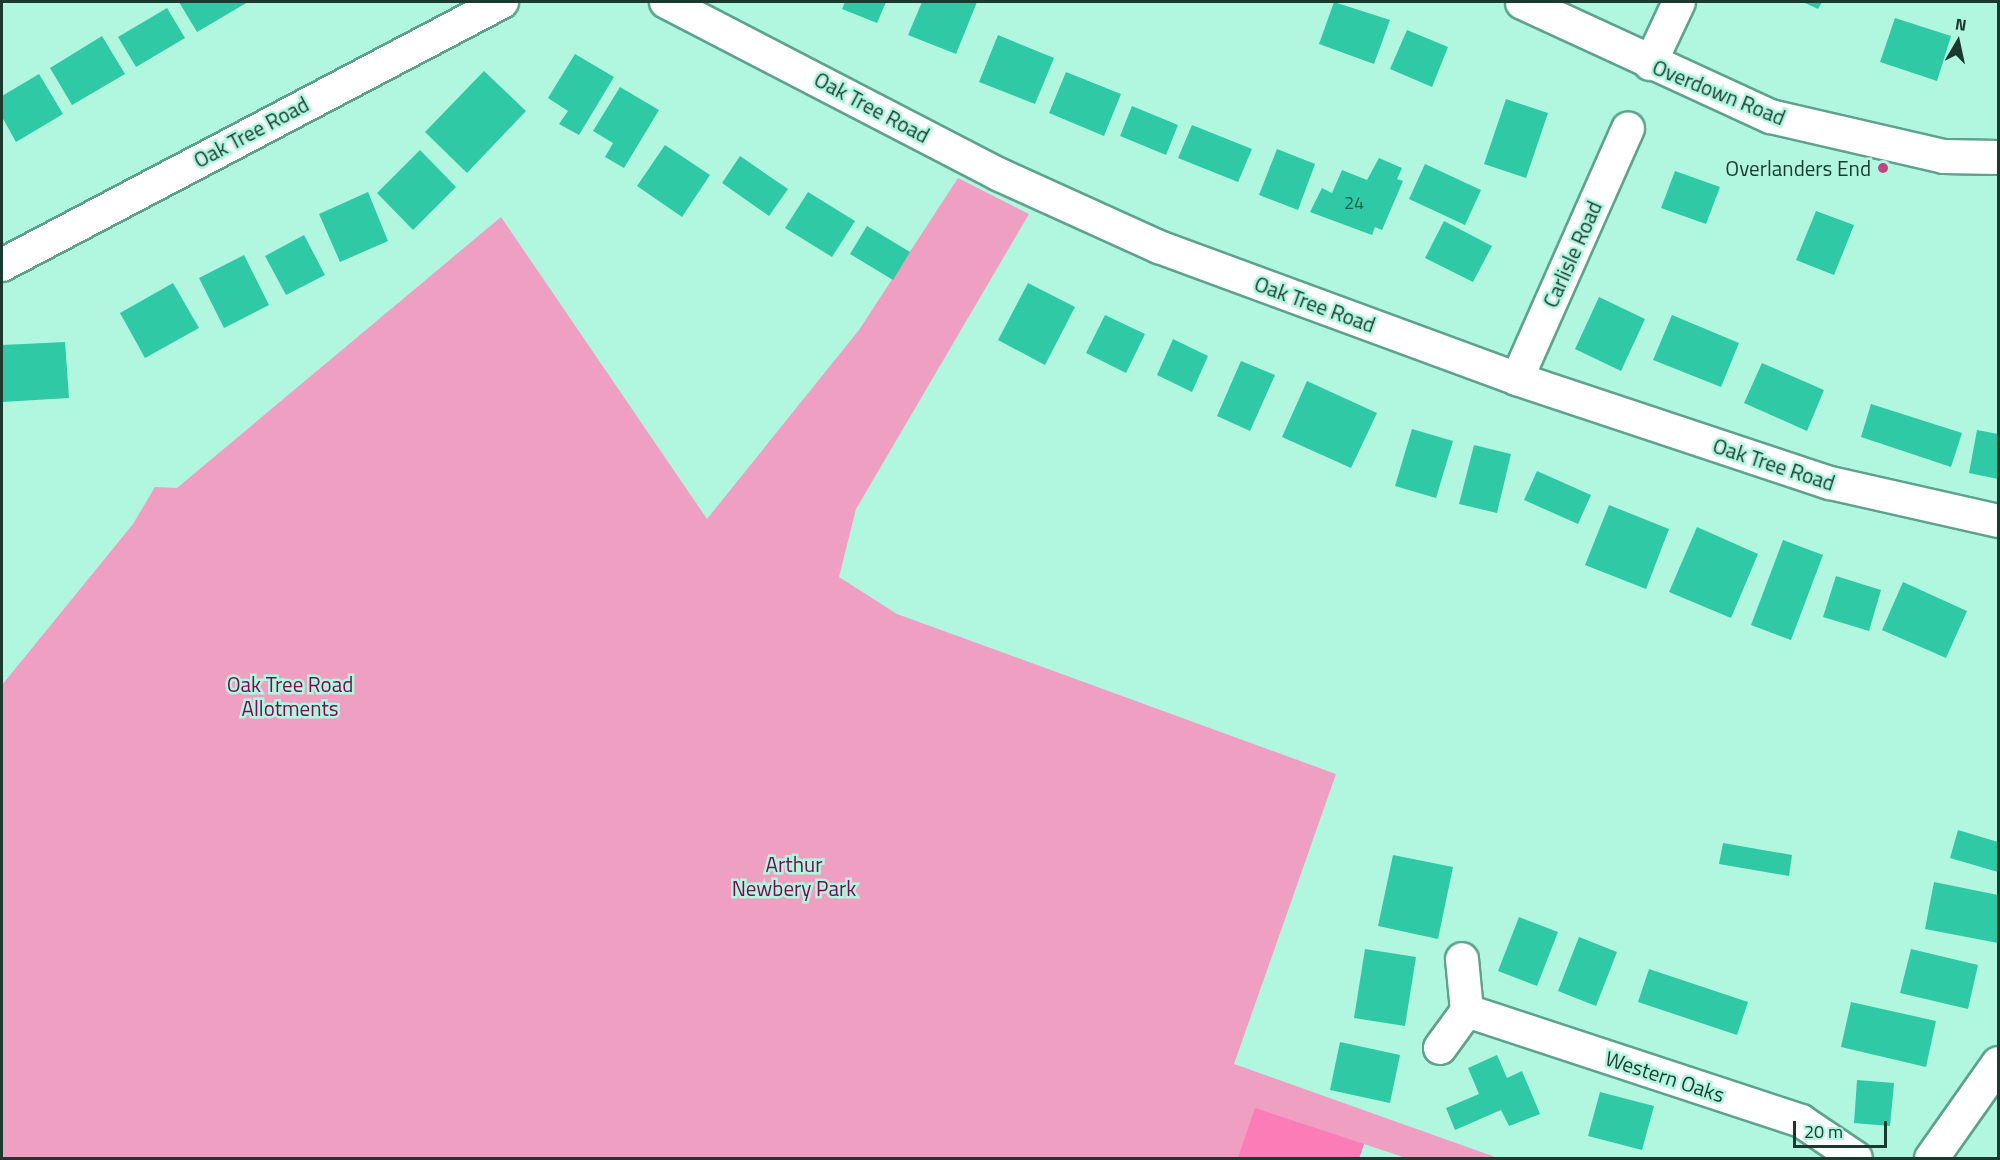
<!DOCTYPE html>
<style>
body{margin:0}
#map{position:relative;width:2000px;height:1160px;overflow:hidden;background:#b1f7e0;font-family:"Titillium Web",sans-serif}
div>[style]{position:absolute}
.green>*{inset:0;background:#ef9fc1}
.forest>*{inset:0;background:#fc7cb8}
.building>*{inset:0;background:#30c9a5}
.roads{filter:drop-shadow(2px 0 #5ea28e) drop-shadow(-2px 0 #5ea28e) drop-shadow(0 2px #5ea28e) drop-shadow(0 -2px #5ea28e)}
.street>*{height:32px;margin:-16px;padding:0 16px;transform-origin:16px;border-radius:16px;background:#fff}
.secondary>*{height:33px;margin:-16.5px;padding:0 16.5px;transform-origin:16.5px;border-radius:16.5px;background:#fff}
.dots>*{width:16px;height:16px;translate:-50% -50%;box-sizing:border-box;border:3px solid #b1f7e0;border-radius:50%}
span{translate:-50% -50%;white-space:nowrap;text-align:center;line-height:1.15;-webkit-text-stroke:5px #b1f7e0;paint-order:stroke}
.number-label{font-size:18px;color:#215d4d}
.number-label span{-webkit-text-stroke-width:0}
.street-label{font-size:21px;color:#1c3930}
.poi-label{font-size:21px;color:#1c3930}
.right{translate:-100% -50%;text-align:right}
.park-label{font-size:21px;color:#7f074e}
.frame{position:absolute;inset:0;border:3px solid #1c3930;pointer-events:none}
.north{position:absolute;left:1928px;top:12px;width:60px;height:60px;-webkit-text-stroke:4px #b1f7e0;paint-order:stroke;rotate:9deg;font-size:16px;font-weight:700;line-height:24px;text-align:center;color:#1c3930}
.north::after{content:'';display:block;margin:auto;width:21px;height:27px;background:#1c3930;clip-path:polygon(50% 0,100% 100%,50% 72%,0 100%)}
.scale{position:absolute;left:1793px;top:1121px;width:94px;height:27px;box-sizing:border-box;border:3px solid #1c3930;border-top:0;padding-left:8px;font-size:18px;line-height:21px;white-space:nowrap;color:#1c3930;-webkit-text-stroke:4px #b1f7e0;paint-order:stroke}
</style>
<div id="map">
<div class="green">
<div style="clip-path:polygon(958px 178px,1029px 214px,856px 509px,839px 577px,897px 614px,1336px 774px,1234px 1064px,1498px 1158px,1406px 1158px,1364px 1144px,1359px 1158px,2px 1158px,2px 685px,133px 524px,155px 487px,177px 488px,501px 217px,707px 519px,859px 330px)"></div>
</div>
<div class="forest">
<div style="clip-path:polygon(1255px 1108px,1364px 1144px,1359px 1158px,1238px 1158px)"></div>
</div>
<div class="building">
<div style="clip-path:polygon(179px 2px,248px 2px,197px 32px)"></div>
<div style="clip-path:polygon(845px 2px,886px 2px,877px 23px,842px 9px)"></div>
<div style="clip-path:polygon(922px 2px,977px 2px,956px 54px,908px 35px)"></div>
<div style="clip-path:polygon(1334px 2px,1390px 20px,1374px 64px,1319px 44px)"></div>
<div style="clip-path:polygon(1803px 2px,1822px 2px,1818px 9px)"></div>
<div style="clip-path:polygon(167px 8px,185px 38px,136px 67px,118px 37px)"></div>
<div style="clip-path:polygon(1895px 18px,1951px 36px,1937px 81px,1880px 62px)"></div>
<div style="clip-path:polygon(1407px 30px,1448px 47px,1432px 87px,1390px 69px)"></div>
<div style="clip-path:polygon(998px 35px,1054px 58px,1035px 104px,979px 82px)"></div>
<div style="clip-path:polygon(102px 36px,125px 74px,72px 105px,50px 68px)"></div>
<div style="clip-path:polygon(575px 54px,614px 77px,579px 135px,559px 124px,568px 111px,548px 98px)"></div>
<div style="clip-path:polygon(484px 71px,526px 111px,467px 173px,425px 132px)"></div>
<div style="clip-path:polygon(1066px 72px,1121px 94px,1104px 136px,1049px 113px)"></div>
<div style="clip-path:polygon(39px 74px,63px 114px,16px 142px,2px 117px,2px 96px)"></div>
<div style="clip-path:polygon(620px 87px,659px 110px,624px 168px,605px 157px,613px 143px,593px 131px)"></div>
<div style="clip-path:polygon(1506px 99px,1548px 113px,1526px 178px,1484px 164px)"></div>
<div style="clip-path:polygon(1132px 106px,1178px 125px,1166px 155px,1120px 136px)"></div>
<div style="clip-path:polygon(1192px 125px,1252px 149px,1238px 182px,1178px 158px)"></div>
<div style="clip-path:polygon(665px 145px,710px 175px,682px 217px,637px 186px)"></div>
<div style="clip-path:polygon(1277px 149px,1315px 164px,1298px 210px,1259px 195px)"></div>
<div style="clip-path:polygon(420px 150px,456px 187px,413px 230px,377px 193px)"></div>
<div style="clip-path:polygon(740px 156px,788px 189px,769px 216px,722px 183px)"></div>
<div style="clip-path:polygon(1379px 158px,1402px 168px,1397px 179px,1403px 181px,1382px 230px,1375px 227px,1372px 235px,1310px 212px,1322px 188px,1332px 193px,1342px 170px,1367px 180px)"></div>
<div style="clip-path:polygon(1425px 164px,1481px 190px,1465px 225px,1409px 199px)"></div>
<div style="clip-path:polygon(1675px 171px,1720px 187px,1706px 224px,1661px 208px)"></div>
<div style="clip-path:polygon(368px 192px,388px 241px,340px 262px,319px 214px)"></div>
<div style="clip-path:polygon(808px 192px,855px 221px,832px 257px,785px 228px)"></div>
<div style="clip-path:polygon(1816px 211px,1854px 225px,1834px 275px,1796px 260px)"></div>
<div style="clip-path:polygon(1444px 221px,1492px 246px,1473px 282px,1425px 258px)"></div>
<div style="clip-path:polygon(867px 226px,910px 252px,893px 280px,850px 254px)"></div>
<div style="clip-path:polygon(304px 235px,325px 275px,286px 295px,265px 256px)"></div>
<div style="clip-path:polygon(244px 255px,269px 305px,224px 328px,199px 278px)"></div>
<div style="clip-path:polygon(173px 283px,199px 328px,145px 358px,120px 313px)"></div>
<div style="clip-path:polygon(1028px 283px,1075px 307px,1045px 365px,998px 340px)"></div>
<div style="clip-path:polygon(1599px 297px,1645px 319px,1621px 371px,1575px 349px)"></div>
<div style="clip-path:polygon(1105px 315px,1145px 334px,1126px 373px,1086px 353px)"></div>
<div style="clip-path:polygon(1672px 315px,1739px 343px,1721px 387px,1653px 360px)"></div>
<div style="clip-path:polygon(1173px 339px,1208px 356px,1192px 392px,1157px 375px)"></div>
<div style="clip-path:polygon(65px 342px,69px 398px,2px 402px,2px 345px)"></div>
<div style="clip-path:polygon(1241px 361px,1275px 375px,1250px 431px,1217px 416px)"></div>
<div style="clip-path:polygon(1762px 363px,1824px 390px,1807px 431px,1744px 403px)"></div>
<div style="clip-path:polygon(1307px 381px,1377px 413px,1351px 468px,1282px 437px)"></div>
<div style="clip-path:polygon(1871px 404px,1962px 433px,1951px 467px,1861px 437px)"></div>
<div style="clip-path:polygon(1412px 429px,1453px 441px,1436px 498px,1395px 486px)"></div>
<div style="clip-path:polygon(1977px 430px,1998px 434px,1998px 479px,1969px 473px)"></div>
<div style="clip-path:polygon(1474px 445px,1511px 454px,1497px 513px,1459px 504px)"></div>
<div style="clip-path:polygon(1537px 471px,1591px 495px,1578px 524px,1524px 500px)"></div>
<div style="clip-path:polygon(1609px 505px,1669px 529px,1646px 589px,1585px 565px)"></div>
<div style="clip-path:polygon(1697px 527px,1758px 554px,1731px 618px,1669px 592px)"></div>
<div style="clip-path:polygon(1783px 540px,1823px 555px,1791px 640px,1751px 625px)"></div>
<div style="clip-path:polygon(1836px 576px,1881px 590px,1869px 631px,1823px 617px)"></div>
<div style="clip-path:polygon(1903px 582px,1967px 611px,1946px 658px,1882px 630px)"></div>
<div style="clip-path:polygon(1958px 830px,1998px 842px,1998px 872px,1950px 858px)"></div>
<div style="clip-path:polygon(1723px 843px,1792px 855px,1789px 876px,1719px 864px)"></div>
<div style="clip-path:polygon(1393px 855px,1453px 867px,1438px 939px,1378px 926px)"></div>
<div style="clip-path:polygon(1934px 882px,1998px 895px,1998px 943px,1925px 929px)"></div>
<div style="clip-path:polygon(1519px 917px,1558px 932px,1537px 986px,1498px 971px)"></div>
<div style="clip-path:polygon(1579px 937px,1617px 952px,1596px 1006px,1558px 991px)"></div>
<div style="clip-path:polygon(1365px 949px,1416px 957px,1405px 1026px,1354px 1018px)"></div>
<div style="clip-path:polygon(1911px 949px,1978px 965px,1968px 1009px,1900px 993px)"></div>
<div style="clip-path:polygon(1649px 969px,1748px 1002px,1737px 1035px,1638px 1002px)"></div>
<div style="clip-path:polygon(1851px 1002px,1936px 1021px,1926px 1067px,1841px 1047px)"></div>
<div style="clip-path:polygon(1340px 1042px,1400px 1055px,1390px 1103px,1330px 1090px)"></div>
<div style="clip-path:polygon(1497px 1055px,1507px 1078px,1522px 1071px,1540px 1114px,1509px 1126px,1501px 1110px,1455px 1130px,1446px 1108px,1479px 1094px,1468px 1068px)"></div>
<div style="clip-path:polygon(1857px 1080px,1894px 1083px,1890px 1126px,1854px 1123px)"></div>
<div style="clip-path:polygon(1600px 1092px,1654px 1106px,1642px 1150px,1588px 1136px)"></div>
</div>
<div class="roads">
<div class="street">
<div style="left:666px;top:2px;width:376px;rotate:27.4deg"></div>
<div style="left:1000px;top:175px;width:175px;rotate:24.4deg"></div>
<div style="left:1159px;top:247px;width:382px;rotate:20.2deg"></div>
<div style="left:1517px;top:379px;width:330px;rotate:18.4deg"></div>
<div style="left:1830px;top:483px;width:172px;rotate:12.7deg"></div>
<div style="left:1650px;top:64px;width:68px;rotate:-64.9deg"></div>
<div style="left:2px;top:265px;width:565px;rotate:-27.74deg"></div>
<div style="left:1517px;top:379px;width:274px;rotate:-66.1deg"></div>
<div style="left:1467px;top:1011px;width:352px;rotate:18.2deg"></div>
<div style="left:1801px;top:1121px;width:66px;rotate:33.9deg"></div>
<div style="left:1440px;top:1048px;width:46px;rotate:-53.9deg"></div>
<div style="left:1467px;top:1011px;width:52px;rotate:-95.5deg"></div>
</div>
<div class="secondary">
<div style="left:1522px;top:2px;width:273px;rotate:24.7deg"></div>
<div style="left:1770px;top:116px;width:178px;rotate:13deg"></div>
<div style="left:1943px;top:156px;width:55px;rotate:1deg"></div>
<div style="left:1931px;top:1158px;width:116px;rotate:-54.8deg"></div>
</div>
</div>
<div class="dots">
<div style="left:1883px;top:168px;background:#c54084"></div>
</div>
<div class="number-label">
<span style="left:1354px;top:203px">24</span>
</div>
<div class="street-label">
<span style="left:1719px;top:92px;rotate:22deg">Overdown Road</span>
<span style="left:872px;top:107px;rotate:28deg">Oak Tree Road</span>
<span style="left:251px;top:132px;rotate:-28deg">Oak Tree Road</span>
<span style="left:1572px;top:254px;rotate:-66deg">Carlisle Road</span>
<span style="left:1315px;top:304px;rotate:20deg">Oak Tree Road</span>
<span style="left:1774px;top:464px;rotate:18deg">Oak Tree Road</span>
<span style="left:1665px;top:1076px;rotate:18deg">Western Oaks</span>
</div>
<div class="poi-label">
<span class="right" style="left:1871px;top:168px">Overlanders End</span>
</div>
<div class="park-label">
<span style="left:290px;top:696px">Oak Tree Road<br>Allotments</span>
<span style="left:794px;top:876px">Arthur<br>Newbery Park</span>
</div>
<div class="frame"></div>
<div class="north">N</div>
<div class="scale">20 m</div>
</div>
